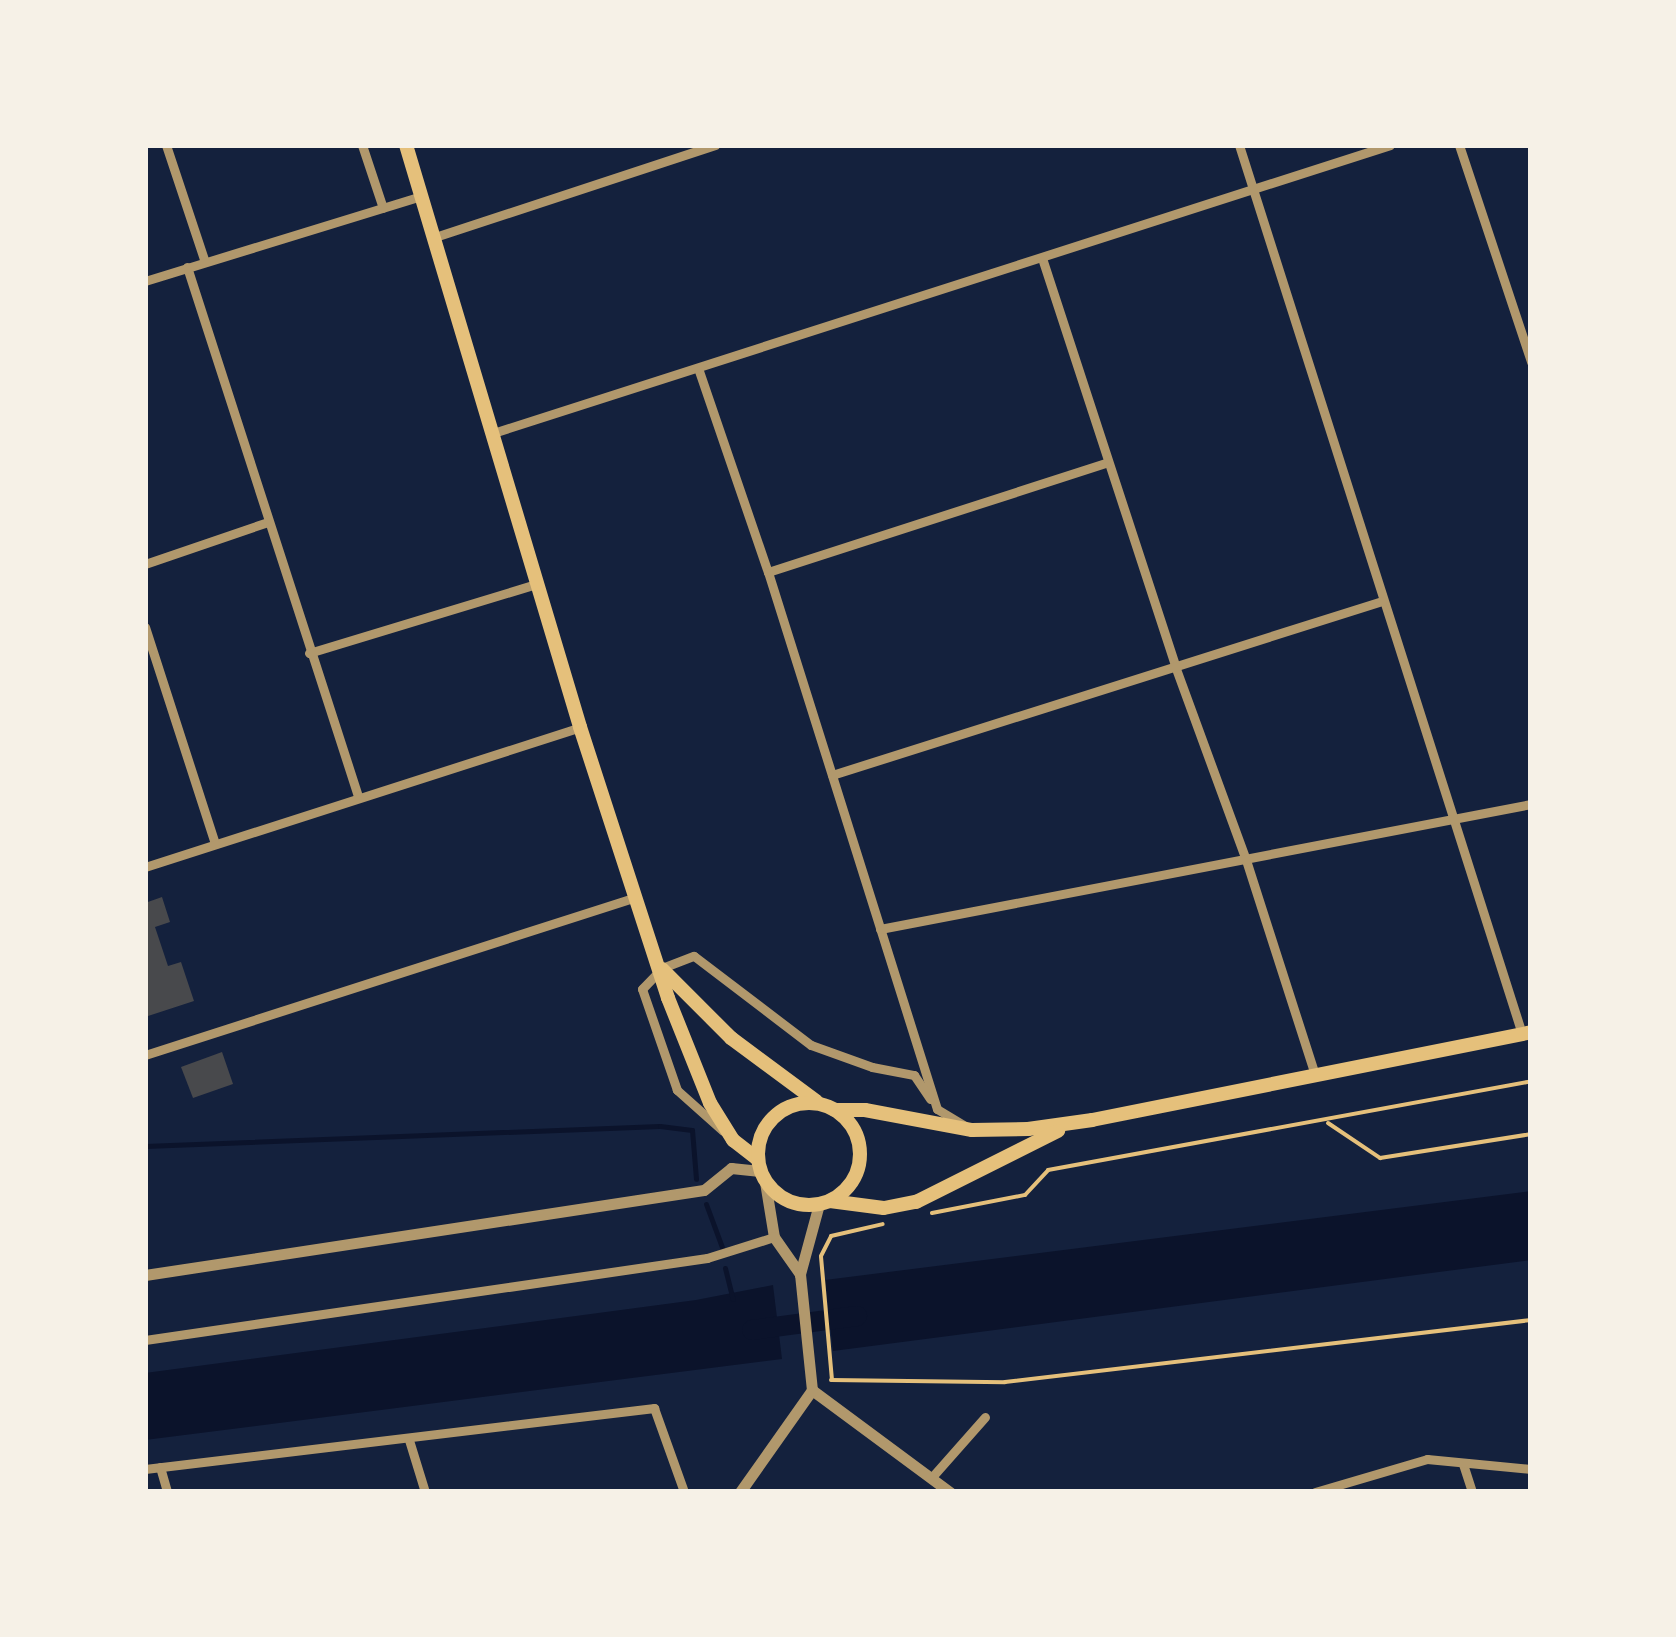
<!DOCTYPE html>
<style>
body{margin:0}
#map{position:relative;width:1676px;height:1637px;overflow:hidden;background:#14213d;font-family:"Asap Condensed",sans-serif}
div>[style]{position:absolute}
.water>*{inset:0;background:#0b132b}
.stream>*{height:5px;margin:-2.5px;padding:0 2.5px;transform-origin:2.5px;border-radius:2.5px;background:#0b132b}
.canal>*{height:20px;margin:-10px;padding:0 10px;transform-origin:10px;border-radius:10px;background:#0b132b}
.building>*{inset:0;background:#48494c}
.path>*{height:4px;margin:-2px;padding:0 2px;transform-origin:2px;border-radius:2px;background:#e5c07b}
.minor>*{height:9px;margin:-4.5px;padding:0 4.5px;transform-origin:4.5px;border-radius:4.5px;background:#b1986c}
.tertiary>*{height:11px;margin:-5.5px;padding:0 5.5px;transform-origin:5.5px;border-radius:5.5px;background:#b1986c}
.primary>*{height:14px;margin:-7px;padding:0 7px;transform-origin:7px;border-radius:7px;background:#e5c07b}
.primary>.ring{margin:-7px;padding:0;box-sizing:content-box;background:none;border:14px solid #e5c07b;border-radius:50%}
span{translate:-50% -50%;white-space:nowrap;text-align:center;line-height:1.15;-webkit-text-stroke:8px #f6f1e7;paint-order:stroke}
.frame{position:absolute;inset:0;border:148px solid #f6f1e7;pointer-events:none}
</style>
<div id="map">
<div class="water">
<div style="clip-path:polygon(1531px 1191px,1531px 1260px,833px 1351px,825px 1280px)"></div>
<div style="clip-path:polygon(773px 1285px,782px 1359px,145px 1440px,145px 1373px,696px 1300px)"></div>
</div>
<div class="stream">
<div style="left:145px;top:1146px;width:515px;rotate:-2.22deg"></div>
<div style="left:660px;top:1126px;width:32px;rotate:7deg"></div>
<div style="left:692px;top:1130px;width:49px;rotate:85.3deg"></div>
<div style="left:706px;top:1204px;width:49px;rotate:69.7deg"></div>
<div style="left:725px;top:1268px;width:32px;rotate:76deg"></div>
</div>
<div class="canal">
<div style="left:752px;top:1330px;width:106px;rotate:-7.6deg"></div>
</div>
<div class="building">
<div style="clip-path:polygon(162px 897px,170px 922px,155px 927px,168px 966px,181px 962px,194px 1001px,145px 1017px,145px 903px)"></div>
<div style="clip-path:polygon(222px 1052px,233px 1084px,193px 1098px,181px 1067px)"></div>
</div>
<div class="path">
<div style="left:1328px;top:1123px;width:63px;rotate:33.9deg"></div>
<div style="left:1380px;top:1158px;width:153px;rotate:-9deg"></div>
<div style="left:932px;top:1213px;width:95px;rotate:-11deg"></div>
<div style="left:1025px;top:1195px;width:34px;rotate:-47deg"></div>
<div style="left:1048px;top:1170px;width:491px;rotate:-10.4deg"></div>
<div style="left:831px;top:1380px;width:174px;rotate:0.7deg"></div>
<div style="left:1005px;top:1382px;width:530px;rotate:-6.72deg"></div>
<div style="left:832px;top:1380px;width:124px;rotate:-95.1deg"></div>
<div style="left:821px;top:1256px;width:22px;rotate:-63deg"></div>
<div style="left:831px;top:1236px;width:53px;rotate:-13deg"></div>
</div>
<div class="minor">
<div style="left:166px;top:145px;width:123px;rotate:71.6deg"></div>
<div style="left:362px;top:145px;width:66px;rotate:71.6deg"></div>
<div style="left:1239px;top:145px;width:933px;rotate:72.34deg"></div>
<div style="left:1459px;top:145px;width:229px;rotate:71.6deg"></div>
<div style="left:435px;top:237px;width:295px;rotate:-18.2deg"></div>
<div style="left:1042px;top:258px;width:429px;rotate:71.9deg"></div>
<div style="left:1175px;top:666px;width:207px;rotate:69.9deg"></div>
<div style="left:1246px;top:860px;width:226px;rotate:72.2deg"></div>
<div style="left:187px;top:267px;width:556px;rotate:72.09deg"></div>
<div style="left:145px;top:281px;width:290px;rotate:-17.1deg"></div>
<div style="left:698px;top:368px;width:216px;rotate:71.1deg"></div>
<div style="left:768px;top:572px;width:563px;rotate:72.53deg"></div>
<div style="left:937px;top:1109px;width:33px;rotate:31deg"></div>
<div style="left:490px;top:434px;width:945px;rotate:-17.8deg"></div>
<div style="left:145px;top:564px;width:130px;rotate:-18.9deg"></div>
<div style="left:768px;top:572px;width:357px;rotate:-17.9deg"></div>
<div style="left:145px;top:627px;width:228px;rotate:72.1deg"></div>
<div style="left:309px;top:653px;width:237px;rotate:-16.9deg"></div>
<div style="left:832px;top:775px;width:577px;rotate:-17.56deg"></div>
<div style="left:145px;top:867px;width:457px;rotate:-17.8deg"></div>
<div style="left:880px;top:929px;width:663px;rotate:-10.87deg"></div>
<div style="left:145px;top:1055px;width:516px;rotate:-17.84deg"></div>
<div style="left:723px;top:1131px;width:62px;rotate:-138.3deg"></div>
<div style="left:677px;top:1090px;width:107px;rotate:-109.1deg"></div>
<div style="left:642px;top:989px;width:29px;rotate:-46deg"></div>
<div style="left:662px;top:968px;width:34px;rotate:-21deg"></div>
<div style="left:694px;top:956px;width:147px;rotate:37.3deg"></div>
<div style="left:811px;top:1045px;width:65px;rotate:19.8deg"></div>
<div style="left:872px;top:1067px;width:43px;rotate:10.8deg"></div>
<div style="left:914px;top:1075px;width:29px;rotate:56deg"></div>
<div style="left:145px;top:1340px;width:568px;rotate:-8.3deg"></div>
<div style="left:707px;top:1258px;width:70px;rotate:-17.4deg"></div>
<div style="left:409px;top:1440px;width:54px;rotate:72.9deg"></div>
<div style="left:1463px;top:1464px;width:29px;rotate:72deg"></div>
<div style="left:160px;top:1467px;width:26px;rotate:74deg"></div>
<div style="left:145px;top:1469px;width:513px;rotate:-6.83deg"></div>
<div style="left:654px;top:1408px;width:89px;rotate:70.3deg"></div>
<div style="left:932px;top:1477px;width:80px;rotate:-48.5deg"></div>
<div style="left:1315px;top:1492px;width:117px;rotate:-16.4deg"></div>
<div style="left:1427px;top:1459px;width:104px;rotate:5.5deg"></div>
</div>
<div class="tertiary">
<div style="left:765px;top:1182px;width:56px;rotate:80.7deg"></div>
<div style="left:774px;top:1237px;width:45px;rotate:54.9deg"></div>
<div style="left:819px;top:1204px;width:73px;rotate:105.2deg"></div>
<div style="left:800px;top:1274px;width:117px;rotate:84.1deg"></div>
<div style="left:812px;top:1390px;width:172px;rotate:36.5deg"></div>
<div style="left:145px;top:1275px;width:565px;rotate:-8.65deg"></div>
<div style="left:704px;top:1190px;width:35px;rotate:-39deg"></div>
<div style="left:731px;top:1168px;width:29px;rotate:6deg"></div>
<div style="left:740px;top:1492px;width:125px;rotate:-54.8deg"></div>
</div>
<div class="primary">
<div style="left:406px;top:145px;width:607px;rotate:73.35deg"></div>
<div style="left:580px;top:727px;width:285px;rotate:72deg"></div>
<div style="left:668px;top:998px;width:113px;rotate:68.2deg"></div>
<div style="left:710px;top:1103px;width:44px;rotate:58.1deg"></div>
<div style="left:733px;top:1140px;width:31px;rotate:38deg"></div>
<div style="left:662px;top:969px;width:98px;rotate:45deg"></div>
<div style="left:731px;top:1038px;width:106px;rotate:36.5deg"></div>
<div class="ring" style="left:758px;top:1103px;width:88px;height:88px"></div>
<div style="left:835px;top:1110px;width:30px"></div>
<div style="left:865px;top:1110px;width:109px;rotate:10.6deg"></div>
<div style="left:972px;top:1130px;width:56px;rotate:-1deg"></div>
<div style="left:1028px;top:1129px;width:65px;rotate:-8deg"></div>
<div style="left:1092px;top:1120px;width:448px;rotate:-11.3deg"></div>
<div style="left:830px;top:1201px;width:54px;rotate:7.4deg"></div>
<div style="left:884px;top:1208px;width:33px;rotate:-11deg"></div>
<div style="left:916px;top:1202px;width:159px;rotate:-26.6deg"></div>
</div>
<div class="frame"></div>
</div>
